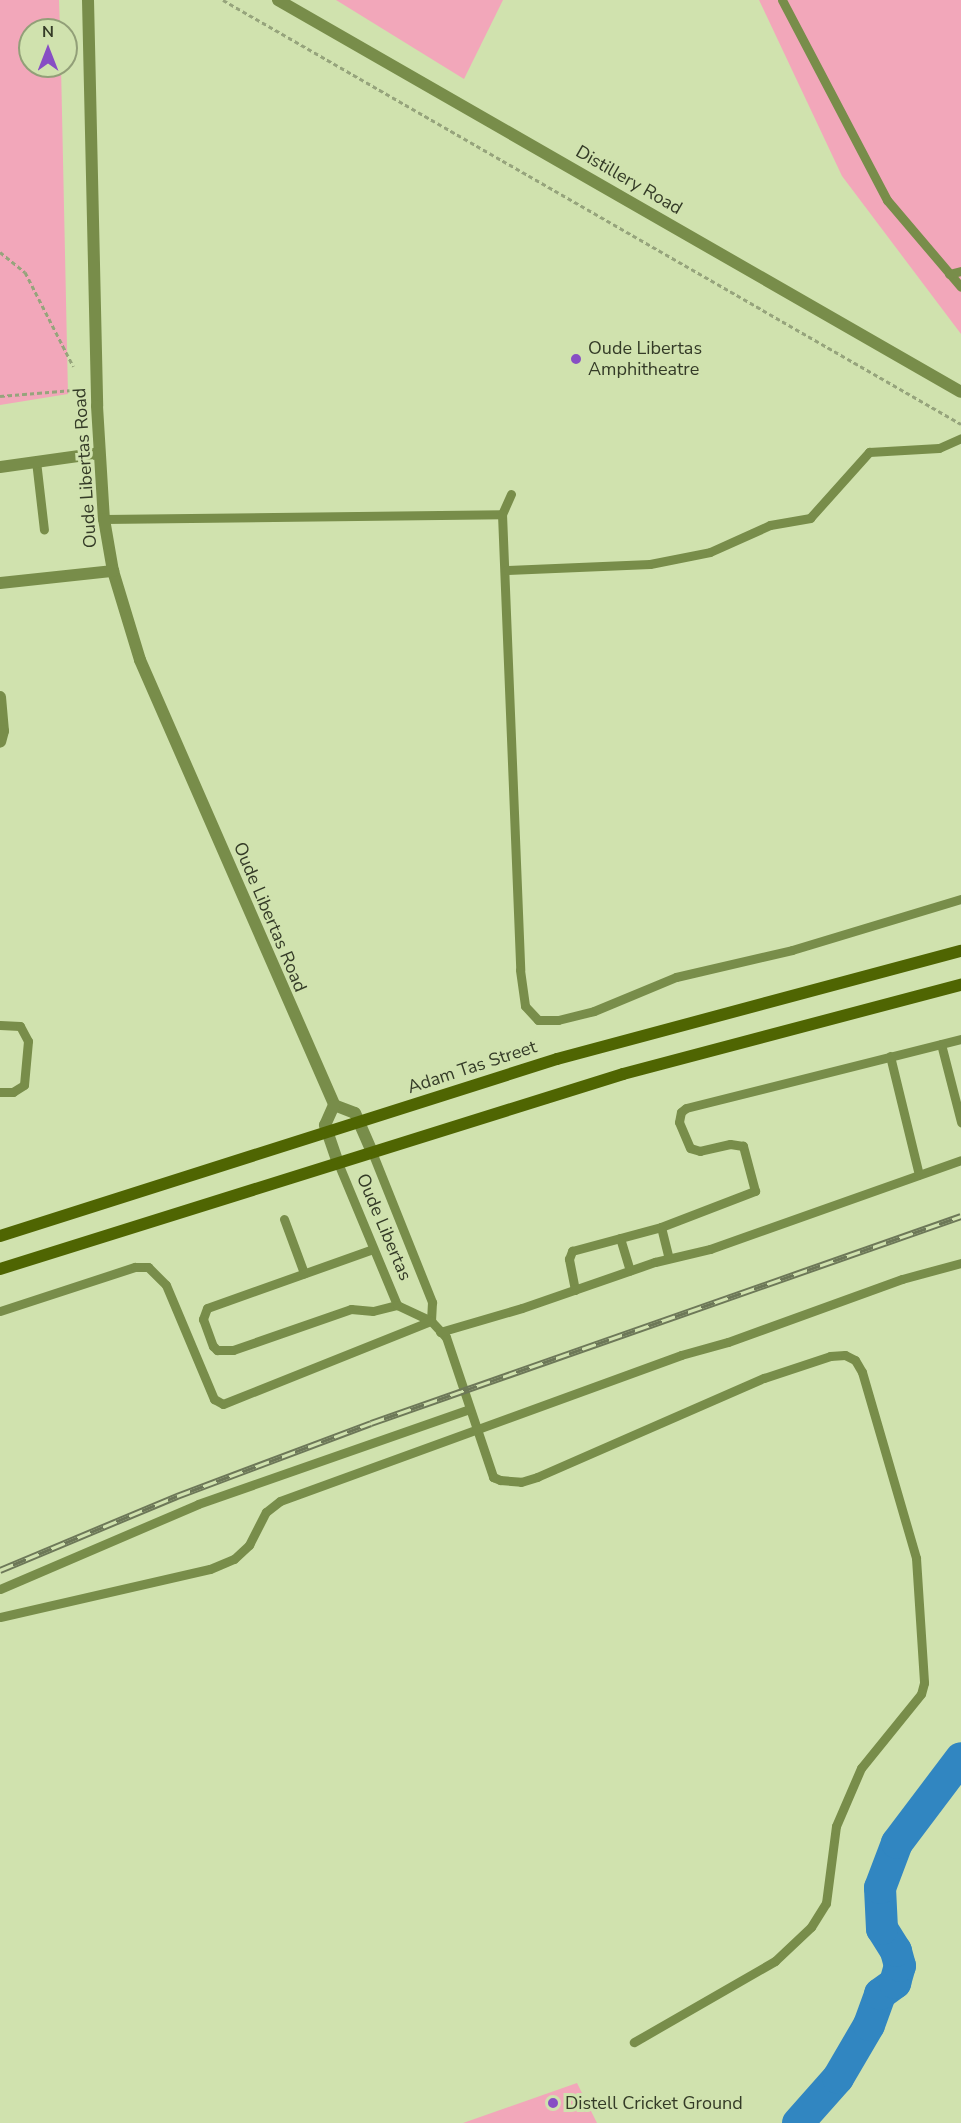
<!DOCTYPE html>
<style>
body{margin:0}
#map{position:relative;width:961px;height:2123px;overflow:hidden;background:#d0e2ae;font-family:"Nunito Sans",sans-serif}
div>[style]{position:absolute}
.green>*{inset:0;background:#f2a7ba}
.river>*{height:32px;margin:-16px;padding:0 16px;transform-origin:16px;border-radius:16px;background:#3186c1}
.path>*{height:3px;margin-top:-1.5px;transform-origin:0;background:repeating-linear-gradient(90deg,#96a47c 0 4.5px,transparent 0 7.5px)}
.lane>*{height:9px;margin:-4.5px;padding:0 4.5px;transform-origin:4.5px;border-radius:4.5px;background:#788d4a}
.street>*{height:12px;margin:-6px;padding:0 6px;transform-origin:6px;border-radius:6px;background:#788d4a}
.secondary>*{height:12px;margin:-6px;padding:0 6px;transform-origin:6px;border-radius:6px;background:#4f6502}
.rail>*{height:7px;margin-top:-3.5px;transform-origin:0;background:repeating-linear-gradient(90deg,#d0e2ae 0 14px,#6d7858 0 28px);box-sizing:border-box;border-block:2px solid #6d7858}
.dots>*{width:16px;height:16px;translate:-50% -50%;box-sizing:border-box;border:3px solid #d0e2ae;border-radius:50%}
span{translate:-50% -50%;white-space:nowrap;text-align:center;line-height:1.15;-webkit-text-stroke:6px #d0e2ae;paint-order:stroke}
.street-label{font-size:18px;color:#343b27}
.poi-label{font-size:18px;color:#343b27}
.left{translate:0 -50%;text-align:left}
.north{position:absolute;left:18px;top:18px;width:60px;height:60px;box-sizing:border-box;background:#d0e2ae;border:2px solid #929f78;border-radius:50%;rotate:0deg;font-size:16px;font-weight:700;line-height:24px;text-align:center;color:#343b27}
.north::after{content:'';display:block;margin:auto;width:21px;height:27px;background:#874ec4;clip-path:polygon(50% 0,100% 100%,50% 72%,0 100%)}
</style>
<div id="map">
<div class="green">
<div style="clip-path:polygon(0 0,59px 0,60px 30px,30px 30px,30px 66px,61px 66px,68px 394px,0 405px)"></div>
<div style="clip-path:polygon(336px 0,503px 0,464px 79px)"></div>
<div style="clip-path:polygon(759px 0,961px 0,961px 334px,842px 176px)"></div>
<div style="clip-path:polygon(577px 2083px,597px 2123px,463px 2123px)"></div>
</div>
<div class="river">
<div style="left:798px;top:2123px;width:60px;rotate:-48.4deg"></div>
<div style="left:838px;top:2078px;width:61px;rotate:-59.7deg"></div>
<div style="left:869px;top:2025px;width:33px;rotate:-70deg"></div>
<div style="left:880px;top:1994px;width:19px;rotate:-36deg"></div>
<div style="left:895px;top:1983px;width:18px;rotate:-74deg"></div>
<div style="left:900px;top:1966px;width:16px;rotate:-105deg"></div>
<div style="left:896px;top:1951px;width:26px;rotate:-122deg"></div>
<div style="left:882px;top:1929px;width:41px;rotate:-92.8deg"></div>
<div style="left:880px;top:1888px;width:48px;rotate:-69.3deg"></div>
<div style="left:897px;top:1843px;width:106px;rotate:-53deg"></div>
</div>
<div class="path">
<div style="left:223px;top:0;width:851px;rotate:29.88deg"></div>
<div style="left:0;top:252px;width:32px;rotate:39deg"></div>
<div style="left:25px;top:272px;width:106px;rotate:62.9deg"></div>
<div style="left:0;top:396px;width:73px;rotate:-4.7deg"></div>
</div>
<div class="lane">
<div style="left:782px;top:0;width:226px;rotate:62.3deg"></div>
<div style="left:887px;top:200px;width:114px;rotate:49.6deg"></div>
<div style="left:949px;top:274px;width:12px;rotate:-14deg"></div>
<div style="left:36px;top:461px;width:69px;rotate:83.4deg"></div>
<div style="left:511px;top:494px;width:22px;rotate:114deg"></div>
<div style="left:502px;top:514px;width:456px;rotate:87.7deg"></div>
<div style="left:520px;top:970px;width:36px;rotate:82deg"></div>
<div style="left:525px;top:1006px;width:19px;rotate:47deg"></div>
<div style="left:538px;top:1020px;width:20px"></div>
<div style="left:558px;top:1020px;width:37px;rotate:-14deg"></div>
<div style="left:594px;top:1011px;width:89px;rotate:-22.5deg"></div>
<div style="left:676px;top:977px;width:119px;rotate:-13.1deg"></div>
<div style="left:792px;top:950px;width:177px;rotate:-16.8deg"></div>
<div style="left:104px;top:519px;width:398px;rotate:-0.7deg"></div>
<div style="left:506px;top:570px;width:144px;rotate:-2.4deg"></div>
<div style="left:650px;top:564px;width:61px;rotate:-11.3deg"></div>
<div style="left:710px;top:552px;width:66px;rotate:-24.2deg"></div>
<div style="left:770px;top:525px;width:41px;rotate:-9.9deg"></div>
<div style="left:810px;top:518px;width:89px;rotate:-48.2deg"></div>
<div style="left:869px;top:452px;width:70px;rotate:-3.3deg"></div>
<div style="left:939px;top:448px;width:24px;rotate:-24deg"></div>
<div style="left:0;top:1025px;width:20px;rotate:3deg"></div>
<div style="left:20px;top:1026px;width:17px;rotate:62deg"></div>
<div style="left:28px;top:1041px;width:44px;rotate:95.2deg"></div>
<div style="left:24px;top:1085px;width:13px;rotate:148deg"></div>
<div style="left:13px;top:1092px;width:13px;rotate:180deg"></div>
<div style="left:941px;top:1044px;width:81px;rotate:75.6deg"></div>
<div style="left:890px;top:1056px;width:122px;rotate:76.3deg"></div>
<div style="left:372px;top:1152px;width:162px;rotate:68.2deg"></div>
<div style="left:432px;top:1302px;width:19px;rotate:93deg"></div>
<div style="left:338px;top:1163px;width:154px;rotate:67.4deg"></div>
<div style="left:284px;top:1219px;width:58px;rotate:69.7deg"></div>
<div style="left:661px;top:1227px;width:32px;rotate:76deg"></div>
<div style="left:620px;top:1238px;width:34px;rotate:73deg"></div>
<div style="left:373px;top:1249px;width:176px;rotate:160.4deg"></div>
<div style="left:207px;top:1308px;width:12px;rotate:110deg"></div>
<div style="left:203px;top:1319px;width:29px;rotate:70deg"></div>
<div style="left:213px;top:1346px;width:6px;rotate:45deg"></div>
<div style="left:217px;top:1350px;width:16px"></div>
<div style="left:233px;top:1350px;width:125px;rotate:-19.2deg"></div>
<div style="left:351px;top:1309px;width:22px;rotate:5deg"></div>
<div style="left:373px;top:1311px;width:25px;rotate:-14deg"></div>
<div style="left:397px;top:1305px;width:38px;rotate:25deg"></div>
<div style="left:431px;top:1321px;width:22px;rotate:47deg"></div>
<div style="left:446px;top:1337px;width:148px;rotate:71.4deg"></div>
<div style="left:493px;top:1477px;width:8px;rotate:23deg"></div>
<div style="left:500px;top:1480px;width:21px;rotate:5deg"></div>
<div style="left:521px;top:1482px;width:17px;rotate:-17deg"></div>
<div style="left:537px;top:1477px;width:248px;rotate:-23.6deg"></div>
<div style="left:764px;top:1378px;width:70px;rotate:-18.4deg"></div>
<div style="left:830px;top:1356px;width:15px;rotate:-4deg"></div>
<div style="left:845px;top:1355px;width:11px;rotate:27deg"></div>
<div style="left:855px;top:1360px;width:14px;rotate:60deg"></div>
<div style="left:862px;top:1372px;width:194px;rotate:73.8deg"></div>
<div style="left:916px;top:1558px;width:125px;rotate:86.3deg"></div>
<div style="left:924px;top:1683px;width:11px;rotate:105deg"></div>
<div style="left:921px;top:1694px;width:95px;rotate:129deg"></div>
<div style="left:861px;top:1768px;width:63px;rotate:113.3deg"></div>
<div style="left:836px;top:1826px;width:78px;rotate:97.4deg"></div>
<div style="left:826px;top:1903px;width:28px;rotate:122deg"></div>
<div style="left:811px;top:1927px;width:50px;rotate:136.6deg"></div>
<div style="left:775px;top:1961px;width:163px;rotate:150.1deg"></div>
<div style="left:575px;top:1290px;width:32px;rotate:-101deg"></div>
<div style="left:569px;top:1259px;width:9px;rotate:-69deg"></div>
<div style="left:572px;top:1251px;width:92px;rotate:-15.1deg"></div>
<div style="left:661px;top:1227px;width:101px;rotate:-21deg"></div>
<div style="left:755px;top:1191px;width:47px;rotate:-104.9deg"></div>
<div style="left:743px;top:1146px;width:13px;rotate:-171deg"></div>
<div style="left:730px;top:1144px;width:31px;rotate:167deg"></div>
<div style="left:700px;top:1151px;width:10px;rotate:-163deg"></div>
<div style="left:690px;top:1148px;width:28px;rotate:-113deg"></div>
<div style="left:679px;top:1122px;width:10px;rotate:-79deg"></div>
<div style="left:681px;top:1112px;width:6px;rotate:-39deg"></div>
<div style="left:686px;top:1108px;width:284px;rotate:-14.1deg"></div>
<div style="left:0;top:1311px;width:142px;rotate:-18.1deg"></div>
<div style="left:135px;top:1267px;width:13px"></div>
<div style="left:148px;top:1267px;width:25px;rotate:45deg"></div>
<div style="left:166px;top:1285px;width:124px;rotate:67.2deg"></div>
<div style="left:214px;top:1399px;width:10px;rotate:29deg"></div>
<div style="left:223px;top:1404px;width:224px;rotate:-21.8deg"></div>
<div style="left:440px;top:1332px;width:85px;rotate:-16.3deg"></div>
<div style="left:522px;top:1308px;width:141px;rotate:-19.1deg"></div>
<div style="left:655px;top:1262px;width:57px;rotate:-13.3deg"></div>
<div style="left:710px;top:1249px;width:266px;rotate:-19.5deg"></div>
<div style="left:0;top:1589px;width:215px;rotate:-23.2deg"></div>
<div style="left:198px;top:1504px;width:287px;rotate:-19.3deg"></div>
<div style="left:0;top:1617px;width:215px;rotate:-12.9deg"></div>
<div style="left:210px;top:1569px;width:26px;rotate:-23deg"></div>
<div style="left:234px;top:1559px;width:21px;rotate:-43deg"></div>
<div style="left:249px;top:1545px;width:37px;rotate:-63deg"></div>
<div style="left:266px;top:1512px;width:18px;rotate:-38deg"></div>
<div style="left:280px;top:1501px;width:427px;rotate:-20deg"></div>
<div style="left:681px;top:1355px;width:49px;rotate:-15.5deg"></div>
<div style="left:728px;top:1342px;width:185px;rotate:-19.9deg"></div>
<div style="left:902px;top:1279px;width:61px;rotate:-15.2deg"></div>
</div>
<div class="street">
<div style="left:88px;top:0;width:406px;rotate:88.7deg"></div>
<div style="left:97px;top:406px;width:113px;rotate:86.5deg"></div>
<div style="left:104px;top:519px;width:53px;rotate:80.2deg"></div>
<div style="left:113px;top:571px;width:93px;rotate:73.1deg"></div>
<div style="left:140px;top:660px;width:485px;rotate:66.4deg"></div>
<div style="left:278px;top:0;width:787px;rotate:29.85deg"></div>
<div style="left:0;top:467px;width:100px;rotate:-8deg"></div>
<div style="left:0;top:583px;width:114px;rotate:-6.1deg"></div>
<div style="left:0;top:697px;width:34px;rotate:85deg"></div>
<div style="left:3px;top:731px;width:11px;rotate:105deg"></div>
<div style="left:334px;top:1105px;width:22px;rotate:21deg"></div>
<div style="left:355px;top:1113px;width:43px;rotate:66.4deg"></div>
<div style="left:334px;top:1105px;width:22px;rotate:114deg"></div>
<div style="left:325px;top:1125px;width:40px;rotate:71.1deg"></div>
</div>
<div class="secondary">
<div style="left:0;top:1236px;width:584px;rotate:-17.63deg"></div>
<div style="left:557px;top:1059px;width:418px;rotate:-15deg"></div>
<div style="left:0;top:1269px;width:653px;rotate:-17.38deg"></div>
<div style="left:623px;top:1074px;width:350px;rotate:-14.8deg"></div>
</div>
<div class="rail">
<div style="left:0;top:1570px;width:192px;rotate:-22.7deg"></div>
<div style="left:177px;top:1496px;width:207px;rotate:-20.6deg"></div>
<div style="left:371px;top:1423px;width:625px;rotate:-19.33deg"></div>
</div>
<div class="dots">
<div style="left:576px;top:359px;background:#874ec4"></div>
<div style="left:553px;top:2103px;background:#874ec4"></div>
</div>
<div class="street-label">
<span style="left:629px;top:180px;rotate:30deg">Distillery Road</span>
<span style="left:85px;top:468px;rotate:-94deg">Oude Libertas Road</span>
<span style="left:270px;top:917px;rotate:67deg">Oude Libertas Road</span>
<span style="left:472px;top:1067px;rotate:-18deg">Adam Tas Street</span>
<span style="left:384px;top:1227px;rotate:67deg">Oude Libertas</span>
</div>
<div class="poi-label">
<span class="left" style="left:588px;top:359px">Oude Libertas<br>Amphitheatre</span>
<span class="left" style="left:565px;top:2103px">Distell Cricket Ground</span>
</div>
<div class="north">N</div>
</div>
